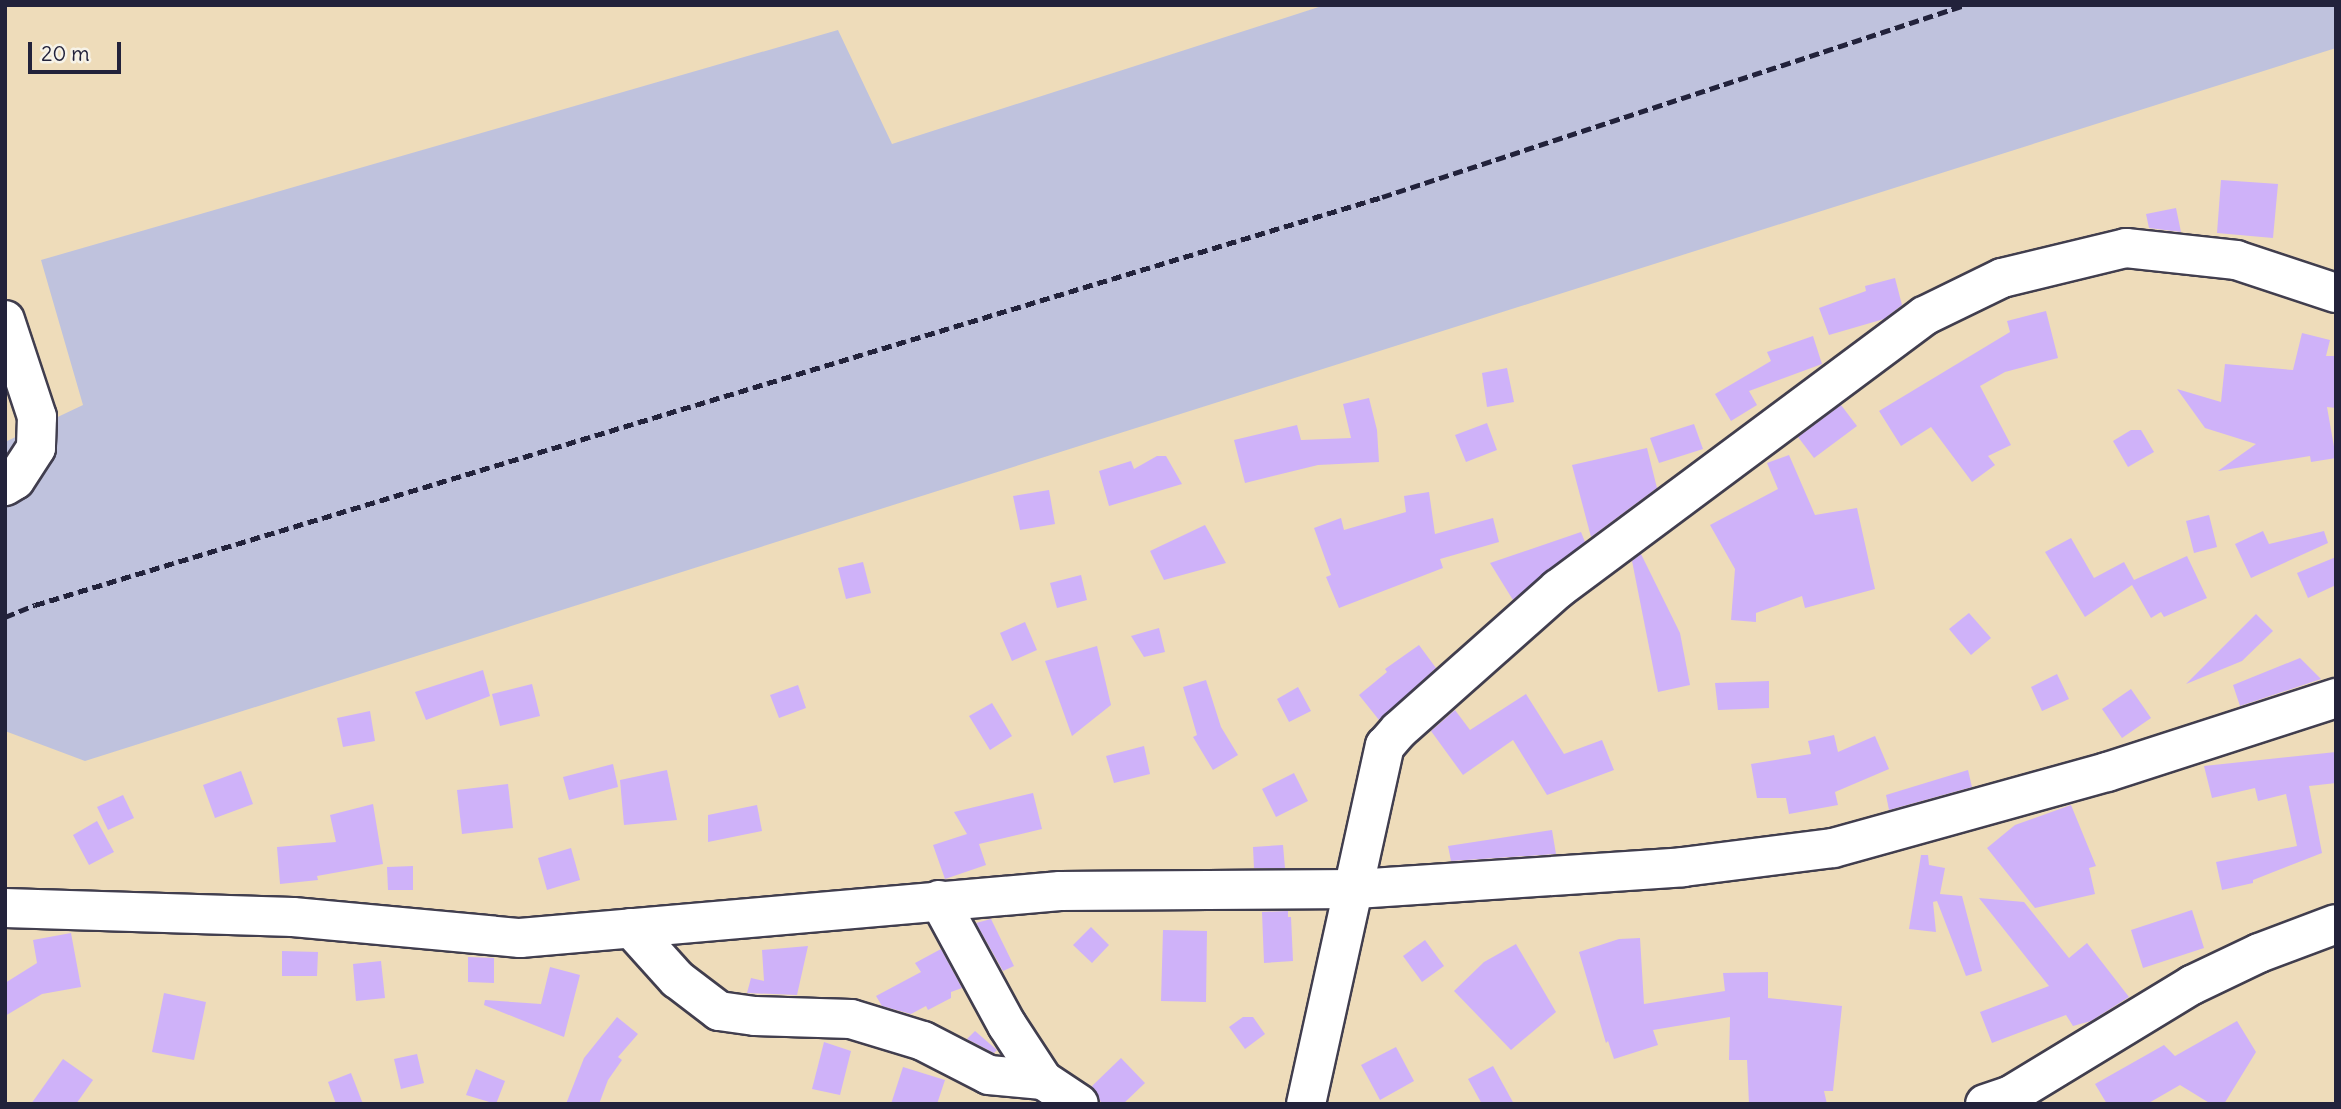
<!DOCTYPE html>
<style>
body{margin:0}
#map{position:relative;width:2341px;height:1109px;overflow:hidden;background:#eedcba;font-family:Delius,sans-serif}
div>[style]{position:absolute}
.industrial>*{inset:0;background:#bfc2dd}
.building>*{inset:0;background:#cfb2f9}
.roads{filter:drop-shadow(2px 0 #413e4e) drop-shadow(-2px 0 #413e4e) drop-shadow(0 2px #413e4e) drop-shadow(0 -2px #413e4e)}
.minor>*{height:38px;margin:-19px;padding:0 19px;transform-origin:19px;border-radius:19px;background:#fff}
.rail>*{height:5px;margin-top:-2.5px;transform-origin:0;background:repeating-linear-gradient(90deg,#22223b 0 10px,transparent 0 15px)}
span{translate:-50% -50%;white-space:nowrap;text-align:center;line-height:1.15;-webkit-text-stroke:6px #f7f3e8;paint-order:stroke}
.frame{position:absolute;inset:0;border:7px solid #22223b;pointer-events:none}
.scale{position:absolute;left:28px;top:42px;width:93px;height:32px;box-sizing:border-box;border:4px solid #22223b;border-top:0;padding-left:9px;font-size:21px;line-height:24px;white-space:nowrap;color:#22223b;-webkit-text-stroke:5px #f7f3e8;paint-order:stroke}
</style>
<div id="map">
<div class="industrial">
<div style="clip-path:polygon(1325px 5px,2336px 5px,2336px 48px,85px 761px,5px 731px,5px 442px,83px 405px,41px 260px,838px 30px,892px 144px)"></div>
</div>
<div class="building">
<div style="clip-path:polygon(2221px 180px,2278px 184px,2273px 238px,2217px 233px)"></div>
<div style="clip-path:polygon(2176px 208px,2181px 232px,2149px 228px,2146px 214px)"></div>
<div style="clip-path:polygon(1895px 278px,1902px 305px,1884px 319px,1829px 335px,1819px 308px,1866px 291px,1865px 286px)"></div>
<div style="clip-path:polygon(2046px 311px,2058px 358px,2005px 372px,1980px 386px,2011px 445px,1988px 456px,1995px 465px,1972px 482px,1931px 427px,1901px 446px,1879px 411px,2010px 332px,2007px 321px)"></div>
<div style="clip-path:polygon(2302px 333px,2330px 340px,2326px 356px,2336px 356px,2336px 408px,2327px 407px,2336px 458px,2311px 462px,2310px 456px,2218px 471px,2256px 444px,2205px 428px,2177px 389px,2221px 402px,2225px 364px,2293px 370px)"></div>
<div style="clip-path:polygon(1813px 336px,1822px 364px,1749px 391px,1757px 405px,1731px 421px,1715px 394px,1771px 361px,1767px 352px)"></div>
<div style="clip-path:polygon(1507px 368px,1514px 402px,1487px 407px,1482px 373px)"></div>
<div style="clip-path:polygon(1369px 398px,1377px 430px,1379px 462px,1318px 465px,1245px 483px,1234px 440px,1297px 425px,1301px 440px,1351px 438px,1343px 404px)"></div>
<div style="clip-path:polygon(1841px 405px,1857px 426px,1814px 458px,1798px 437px)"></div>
<div style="clip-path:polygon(1487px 423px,1497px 450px,1466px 462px,1455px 435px)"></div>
<div style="clip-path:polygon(1694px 424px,1703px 449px,1659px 463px,1650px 438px)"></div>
<div style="clip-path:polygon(2131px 430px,2141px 430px,2154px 452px,2128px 467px,2113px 441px)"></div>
<div style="clip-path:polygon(1647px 448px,1657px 488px,1591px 537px,1572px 465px)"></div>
<div style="clip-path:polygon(1789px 455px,1815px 515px,1857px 508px,1875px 589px,1805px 608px,1802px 596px,1756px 613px,1756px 622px,1731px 620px,1735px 569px,1710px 525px,1778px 489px,1767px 463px)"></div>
<div style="clip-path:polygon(1157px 456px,1166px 456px,1182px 484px,1109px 506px,1099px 471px,1131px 461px,1134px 469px)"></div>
<div style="clip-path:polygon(1049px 490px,1055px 524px,1020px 530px,1013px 496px)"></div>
<div style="clip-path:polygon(1429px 492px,1435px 534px,1493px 518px,1499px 542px,1440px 559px,1443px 568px,1339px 608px,1326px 577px,1331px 575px,1314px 528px,1341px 518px,1344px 530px,1406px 512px,1404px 496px)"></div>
<div style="clip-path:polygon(2209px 515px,2217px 547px,2194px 553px,2186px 521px)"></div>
<div style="clip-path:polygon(1205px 525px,1226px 563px,1164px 580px,1150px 551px)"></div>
<div style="clip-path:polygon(2263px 531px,2269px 544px,2324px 531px,2328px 543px,2251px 578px,2235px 544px)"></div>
<div style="clip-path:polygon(1581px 532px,1585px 542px,1513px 600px,1490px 563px)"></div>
<div style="clip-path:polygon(2071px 538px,2094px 578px,2124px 562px,2134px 580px,2187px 556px,2207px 598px,2164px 617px,2161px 612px,2151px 618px,2132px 585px,2085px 617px,2045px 552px)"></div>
<div style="clip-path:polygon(1641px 554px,1680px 633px,1690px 685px,1658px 692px,1632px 561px)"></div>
<div style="clip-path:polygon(2336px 557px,2336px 585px,2308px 598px,2297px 573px)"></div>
<div style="clip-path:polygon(863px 562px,871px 593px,846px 599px,838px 568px)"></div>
<div style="clip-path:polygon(1081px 575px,1087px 600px,1057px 608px,1050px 583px)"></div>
<div style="clip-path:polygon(1969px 613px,1991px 638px,1971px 655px,1949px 629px)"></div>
<div style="clip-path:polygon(2256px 614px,2273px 631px,2242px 661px,2186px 684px)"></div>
<div style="clip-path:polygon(1025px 622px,1037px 650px,1012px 661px,1000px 633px)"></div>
<div style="clip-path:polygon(1159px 628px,1165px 652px,1144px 657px,1131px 636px)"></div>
<div style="clip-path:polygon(1419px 645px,1436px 668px,1379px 720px,1359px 695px,1387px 672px,1385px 669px)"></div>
<div style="clip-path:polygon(1097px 646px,1111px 705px,1072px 736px,1045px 661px)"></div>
<div style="clip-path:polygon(2300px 658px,2321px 679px,2240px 706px,2233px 685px)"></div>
<div style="clip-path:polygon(483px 670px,490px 696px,426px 720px,415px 692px)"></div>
<div style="clip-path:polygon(2057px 674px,2069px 699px,2042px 711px,2031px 687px)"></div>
<div style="clip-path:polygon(1206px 680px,1221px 727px,1238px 755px,1213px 770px,1193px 737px,1197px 735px,1183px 687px)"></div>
<div style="clip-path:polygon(1769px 681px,1769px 708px,1718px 710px,1715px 683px)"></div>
<div style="clip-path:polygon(532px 684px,540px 716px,500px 726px,492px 694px)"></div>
<div style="clip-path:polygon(798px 685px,806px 708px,779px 718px,770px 695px)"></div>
<div style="clip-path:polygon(1298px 687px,1311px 711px,1289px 722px,1277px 699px)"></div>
<div style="clip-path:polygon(2131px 689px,2151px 718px,2122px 738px,2102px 709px)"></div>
<div style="clip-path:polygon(1526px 694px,1564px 754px,1602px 740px,1614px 770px,1547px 795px,1513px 740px,1463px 775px,1431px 731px,1455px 710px,1470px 730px)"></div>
<div style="clip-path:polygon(992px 703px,1012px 736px,990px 750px,969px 716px)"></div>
<div style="clip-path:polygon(370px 711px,375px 741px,343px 747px,337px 718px)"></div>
<div style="clip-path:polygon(1834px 735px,1838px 752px,1875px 736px,1889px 769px,1835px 792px,1838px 805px,1789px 814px,1786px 798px,1757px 798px,1751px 764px,1811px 754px,1808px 741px)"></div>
<div style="clip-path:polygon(1144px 746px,1150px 774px,1114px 783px,1106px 756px)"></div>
<div style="clip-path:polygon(2336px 752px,2336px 783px,2309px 786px,2322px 853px,2253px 880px,2253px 883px,2222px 890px,2216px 862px,2297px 846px,2286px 794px,2258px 801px,2255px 788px,2212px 798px,2204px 766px)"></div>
<div style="clip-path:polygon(613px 764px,618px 787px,569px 800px,563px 777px)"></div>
<div style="clip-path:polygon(667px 770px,677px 820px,624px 825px,620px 780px)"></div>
<div style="clip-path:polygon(1968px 770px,1972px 787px,1889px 810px,1886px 795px)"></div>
<div style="clip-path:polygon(241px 771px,253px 804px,215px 818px,203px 785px)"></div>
<div style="clip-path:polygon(1294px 773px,1308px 801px,1276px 817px,1262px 789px)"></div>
<div style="clip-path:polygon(508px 784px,513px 828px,462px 834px,457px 790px)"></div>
<div style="clip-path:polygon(1033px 793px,1042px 829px,979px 844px,986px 865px,945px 879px,933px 845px,967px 834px,954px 812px)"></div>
<div style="clip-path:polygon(123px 795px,134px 818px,108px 830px,97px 807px)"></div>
<div style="clip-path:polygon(373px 804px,383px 864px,317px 876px,318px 880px,280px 884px,277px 847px,336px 842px,330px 815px)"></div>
<div style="clip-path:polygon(757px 805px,762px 831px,708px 842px,708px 815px)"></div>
<div style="clip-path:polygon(2071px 805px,2096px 866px,2089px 868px,2095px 894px,2035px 908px,1987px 848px,2015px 825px)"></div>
<div style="clip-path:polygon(97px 821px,114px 852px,89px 865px,73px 835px)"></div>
<div style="clip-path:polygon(1552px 830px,1556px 854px,1451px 861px,1448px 846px)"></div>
<div style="clip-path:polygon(1283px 845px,1285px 868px,1254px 868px,1253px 847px)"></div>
<div style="clip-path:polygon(571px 848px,580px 880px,547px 890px,538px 858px)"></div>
<div style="clip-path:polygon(1921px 855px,1928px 855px,1929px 865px,1945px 868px,1940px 894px,1962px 896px,1982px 971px,1966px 976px,1937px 901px,1933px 902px,1936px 932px,1909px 929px)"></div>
<div style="clip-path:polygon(413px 866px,413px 890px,388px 890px,387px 867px)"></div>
<div style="clip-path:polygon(1979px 898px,2024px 902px,2069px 958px,2087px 943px,2129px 997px,2091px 1021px,2073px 1026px,2066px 1015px,1992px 1043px,1980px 1012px,2049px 986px)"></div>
<div style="clip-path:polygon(2192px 910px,2204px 948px,2143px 968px,2131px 930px)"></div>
<div style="clip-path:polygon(1288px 911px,1288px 917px,1291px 917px,1293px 961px,1264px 963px,1262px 912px)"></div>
<div style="clip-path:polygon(991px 919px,1014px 966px,1003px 971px,976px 923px)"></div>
<div style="clip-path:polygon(1091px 927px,1109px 945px,1092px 963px,1073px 945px)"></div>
<div style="clip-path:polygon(1163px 930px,1207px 931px,1206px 1002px,1161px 1001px)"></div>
<div style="clip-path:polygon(71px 933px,81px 987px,42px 994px,5px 1016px,5px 983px,37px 963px,33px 940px)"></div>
<div style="clip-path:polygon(1640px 938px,1644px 1004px,1725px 991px,1723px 973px,1768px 972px,1768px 998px,1842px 1006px,1833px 1091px,1824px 1091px,1827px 1104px,1749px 1104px,1747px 1060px,1729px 1060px,1730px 1017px,1653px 1030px,1658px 1045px,1614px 1059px,1608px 1041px,1606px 1043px,1579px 952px,1619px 939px)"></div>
<div style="clip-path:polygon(1425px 940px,1444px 966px,1422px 982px,1403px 956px)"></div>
<div style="clip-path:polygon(1516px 944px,1556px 1012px,1511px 1050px,1454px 991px,1484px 962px)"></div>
<div style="clip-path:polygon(808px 946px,797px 995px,747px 993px,751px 978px,764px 981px,762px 950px)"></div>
<div style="clip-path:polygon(941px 949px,962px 988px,951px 992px,951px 998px,928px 1010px,926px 1006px,911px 1014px,882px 1006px,876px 996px,921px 972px,915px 963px)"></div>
<div style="clip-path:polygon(282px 951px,318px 952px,317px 976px,282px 976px)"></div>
<div style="clip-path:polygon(468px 957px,494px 958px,494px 983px,468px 982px)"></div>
<div style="clip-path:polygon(381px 961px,385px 998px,356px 1001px,353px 964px)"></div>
<div style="clip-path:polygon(550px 967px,580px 975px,564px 1037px,484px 1005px,485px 1000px,541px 1004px)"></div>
<div style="clip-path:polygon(164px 993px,206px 1002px,194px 1060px,152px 1052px)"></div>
<div style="clip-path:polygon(617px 1017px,638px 1034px,618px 1057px,622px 1060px,608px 1080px,599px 1104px,566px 1104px,584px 1058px)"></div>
<div style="clip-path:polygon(1243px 1017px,1253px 1017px,1265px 1034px,1245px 1049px,1229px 1027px)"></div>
<div style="clip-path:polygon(2237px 1021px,2256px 1052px,2224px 1104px,2211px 1104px,2180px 1085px,2147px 1104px,2107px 1104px,2095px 1084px,2164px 1045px,2175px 1056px)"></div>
<div style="clip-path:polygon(975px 1031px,997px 1050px,994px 1053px,967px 1039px)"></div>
<div style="clip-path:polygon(824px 1042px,851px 1051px,840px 1095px,812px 1089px)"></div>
<div style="clip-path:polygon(1396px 1047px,1414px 1081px,1380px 1100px,1361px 1065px)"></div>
<div style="clip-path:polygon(417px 1054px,424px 1083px,401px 1089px,394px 1059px)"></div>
<div style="clip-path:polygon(1121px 1058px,1145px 1083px,1123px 1104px,1102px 1104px,1092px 1086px)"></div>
<div style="clip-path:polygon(63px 1059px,93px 1080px,76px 1104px,31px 1104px)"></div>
<div style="clip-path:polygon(1493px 1066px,1514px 1104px,1482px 1104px,1468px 1079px)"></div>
<div style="clip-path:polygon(903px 1067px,945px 1080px,937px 1104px,891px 1104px)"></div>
<div style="clip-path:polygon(476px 1069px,505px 1081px,496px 1104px,466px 1095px)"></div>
<div style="clip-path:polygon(351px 1073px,363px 1104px,336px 1104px,328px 1082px)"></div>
</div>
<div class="roads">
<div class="minor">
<div style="left:5px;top:320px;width:102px;rotate:71.7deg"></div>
<div style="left:37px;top:417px;width:31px;rotate:92deg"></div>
<div style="left:36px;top:448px;width:38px;rotate:123deg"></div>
<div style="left:15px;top:480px;width:12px;rotate:149deg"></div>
<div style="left:939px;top:900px;width:142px;rotate:61.5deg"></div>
<div style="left:1007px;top:1025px;width:66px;rotate:56.8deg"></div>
<div style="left:1043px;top:1080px;width:43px;rotate:33.7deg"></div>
<div style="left:5px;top:908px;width:288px;rotate:1.8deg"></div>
<div style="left:293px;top:917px;width:228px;rotate:5.3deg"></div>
<div style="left:520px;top:938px;width:542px;rotate:-4.97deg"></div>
<div style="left:1060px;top:891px;width:296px;rotate:-0.4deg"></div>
<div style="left:1356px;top:889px;width:328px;rotate:-3.8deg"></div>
<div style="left:1683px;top:867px;width:151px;rotate:-7.2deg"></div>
<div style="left:1833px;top:848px;width:284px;rotate:-15.5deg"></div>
<div style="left:2107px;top:772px;width:241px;rotate:-17.9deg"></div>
<div style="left:631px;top:928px;width:69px;rotate:48deg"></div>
<div style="left:677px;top:979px;width:53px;rotate:37.3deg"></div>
<div style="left:719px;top:1011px;width:36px;rotate:8deg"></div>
<div style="left:755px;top:1016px;width:96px;rotate:1.8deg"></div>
<div style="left:851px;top:1019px;width:75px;rotate:17deg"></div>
<div style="left:923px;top:1041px;width:74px;rotate:27.3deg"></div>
<div style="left:989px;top:1075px;width:54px;rotate:5.3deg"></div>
<div style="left:1306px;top:1104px;width:367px;rotate:-77.6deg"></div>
<div style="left:1385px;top:746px;width:21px;rotate:-49deg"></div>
<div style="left:1399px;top:730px;width:213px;rotate:-41.6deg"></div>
<div style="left:1558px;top:589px;width:457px;rotate:-36.7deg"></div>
<div style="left:1924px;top:316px;width:87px;rotate:-26deg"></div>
<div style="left:2002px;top:278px;width:128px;rotate:-13.6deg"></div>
<div style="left:2126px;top:248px;width:111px;rotate:6.2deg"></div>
<div style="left:2236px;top:260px;width:105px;rotate:18.3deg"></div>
<div style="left:1985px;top:1104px;width:28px;rotate:-19deg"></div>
<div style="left:2011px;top:1095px;width:212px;rotate:-31.3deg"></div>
<div style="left:2192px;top:985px;width:74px;rotate:-25.5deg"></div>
<div style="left:2259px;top:953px;width:82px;rotate:-20.6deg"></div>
</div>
</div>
<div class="rail">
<div style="left:5px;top:617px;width:32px;rotate:-22deg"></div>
<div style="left:35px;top:605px;width:1407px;rotate:-16.85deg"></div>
<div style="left:1382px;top:197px;width:614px;rotate:-18.23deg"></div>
</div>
<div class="frame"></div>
<div class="scale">20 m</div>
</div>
